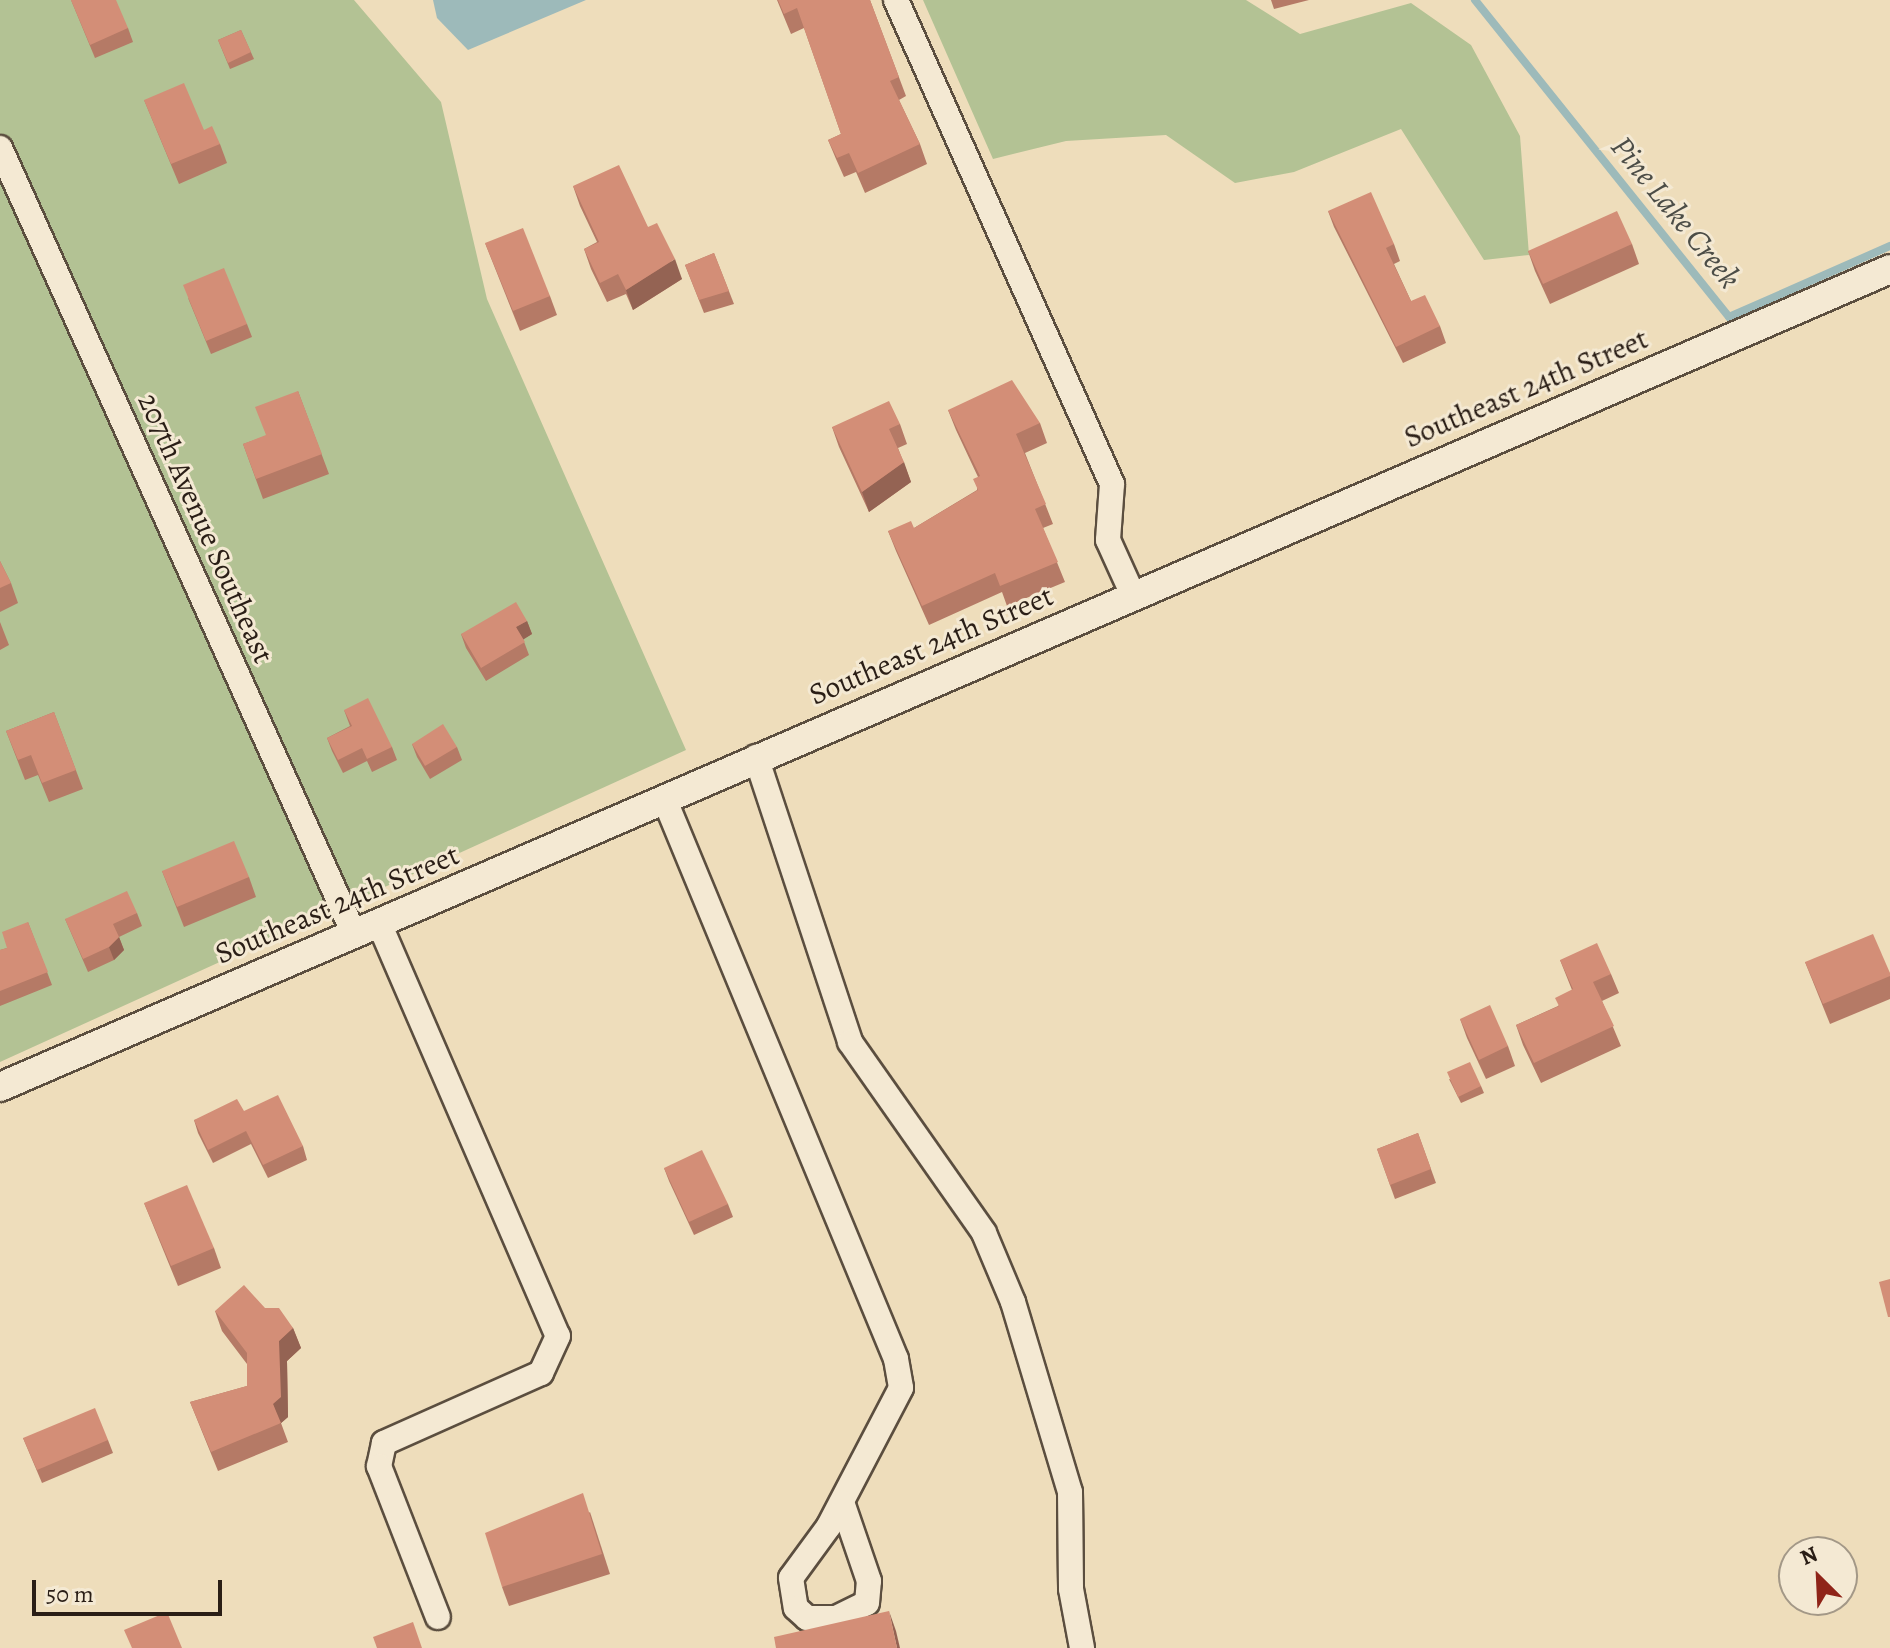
<!DOCTYPE html>
<style>
body{margin:0}
#map{position:relative;width:1890px;height:1648px;overflow:hidden;background:#edb;font-family:Alegreya,serif}
div>[style]{position:absolute}
.green>*{inset:0;background:#b3c294}
.water>*{inset:0;background:#9dbaba}
.stream>*{height:8px;margin:-4px;padding:0 4px;transform-origin:4px;border-radius:4px;background:#9dbaba}
.roads{filter:drop-shadow(2px 0 #5b4e3f) drop-shadow(-2px 0 #5b4e3f) drop-shadow(0 2px #5b4e3f) drop-shadow(0 -2px #5b4e3f)}
.minor>*{height:24px;margin:-12px;padding:0 12px;transform-origin:12px;border-radius:12px;background:#f4e9d3}
.tertiary>*{height:28px;margin:-14px;padding:0 14px;transform-origin:14px;border-radius:14px;background:#f4e9d3}
.wall>*{inset:0;background:#b57a66}
.shaded-wall>*{inset:0;background:#946353}
.building>*{inset:0;background:#d38e77}
span{translate:-50% -50%;white-space:nowrap;text-align:center;line-height:1.15;-webkit-text-stroke:6px #f4e9d3;paint-order:stroke}
.street-label{font-size:30px;color:#2a1e16}
.water-label{font-size:32px;color:#4c4d47;font-style:italic}
.north{position:absolute;left:1778px;top:1536px;width:80px;height:80px;box-sizing:border-box;background:#f4e9d3;border:2px solid #a39887;border-radius:50%;rotate:336deg;font-size:22px;font-weight:700;line-height:32px;text-align:center;color:#2a1e16}
.north::after{content:'';display:block;margin:auto;width:28px;height:36px;background:#8f2418;clip-path:polygon(50% 0,100% 100%,50% 72%,0 100%)}
.scale{position:absolute;left:32px;top:1580px;width:190px;height:36px;box-sizing:border-box;border:4px solid #2a1e16;border-top:0;padding-left:10px;font-size:24px;line-height:28px;white-space:nowrap;color:#2a1e16;-webkit-text-stroke:6px #f4e9d3;paint-order:stroke}
</style>
<div id="map">
<div class="green">
<div style="clip-path:polygon(0 0,354px 0,441px 102px,487px 299px,686px 750px,0 1062px)"></div>
<div style="clip-path:polygon(923px 0,1246px 0,1300px 34px,1411px 3px,1471px 45px,1520px 136px,1529px 255px,1484px 260px,1401px 129px,1294px 172px,1235px 183px,1166px 135px,1066px 141px,993px 159px)"></div>
</div>
<div class="water">
<div style="clip-path:polygon(433px 0,586px 0,468px 50px,437px 18px)"></div>
</div>
<div class="stream">
<div style="left:1475px;top:0;width:406px;rotate:51.3deg"></div>
<div style="left:1729px;top:317px;width:176px;rotate:-23.8deg"></div>
</div>
<div class="roads">
<div class="minor">
<div style="left:896px;top:0;width:530px;rotate:65.95deg"></div>
<div style="left:1112px;top:484px;width:56px;rotate:94.1deg"></div>
<div style="left:1108px;top:540px;width:60px;rotate:65.6deg"></div>
<div style="left:0;top:148px;width:862px;rotate:65.75deg"></div>
<div style="left:756px;top:757px;width:300px;rotate:71.7deg"></div>
<div style="left:850px;top:1042px;width:233px;rotate:54.9deg"></div>
<div style="left:984px;top:1233px;width:75px;rotate:67.2deg"></div>
<div style="left:1013px;top:1302px;width:198px;rotate:73.3deg"></div>
<div style="left:1070px;top:1492px;width:97px;rotate:89.4deg"></div>
<div style="left:1071px;top:1589px;width:60px;rotate:79.4deg"></div>
<div style="left:664px;top:798px;width:607px;rotate:67.53deg"></div>
<div style="left:896px;top:1359px;width:29px;rotate:80deg"></div>
<div style="left:901px;top:1388px;width:156px;rotate:117.6deg"></div>
<div style="left:829px;top:1526px;width:64px;rotate:126.2deg"></div>
<div style="left:791px;top:1578px;width:30px;rotate:81deg"></div>
<div style="left:796px;top:1608px;width:15px;rotate:42deg"></div>
<div style="left:807px;top:1618px;width:29px"></div>
<div style="left:836px;top:1618px;width:34px;rotate:-26deg"></div>
<div style="left:867px;top:1603px;width:22px;rotate:-85deg"></div>
<div style="left:869px;top:1581px;width:83px;rotate:-108.9deg"></div>
<div style="left:379px;top:923px;width:450px;rotate:66.6deg"></div>
<div style="left:558px;top:1336px;width:41px;rotate:114.7deg"></div>
<div style="left:541px;top:1373px;width:172px;rotate:156deg"></div>
<div style="left:384px;top:1443px;width:24px;rotate:102deg"></div>
<div style="left:379px;top:1466px;width:162px;rotate:68.7deg"></div>
</div>
<div class="tertiary">
<div style="left:0;top:1087px;width:2059px;rotate:-23.4deg"></div>
</div>
</div>
<div class="wall">
<div style="clip-path:polygon(71px 0,128px 28px,133px 42px,95px 58px)"></div>
<div style="clip-path:polygon(777px 0,870px 0,906px 96px,899px 100px,920px 144px,927px 164px,865px 193px,856px 172px,844px 177px,836px 159px,828px 140px,841px 134px,804px 28px,791px 34px)"></div>
<div style="clip-path:polygon(1271px 0,1309px 0,1274px 9px)"></div>
<div style="clip-path:polygon(241px 30px,254px 59px,230px 69px,218px 40px)"></div>
<div style="clip-path:polygon(144px 100px,220px 144px,227px 163px,179px 184px)"></div>
<div style="clip-path:polygon(573px 186px,648px 227px,682px 279px,633px 310px,626px 294px,607px 302px,591px 269px,584px 249px,597px 242px,580px 206px)"></div>
<div style="clip-path:polygon(1328px 211px,1394px 244px,1400px 261px,1394px 264px,1411px 301px,1440px 326px,1446px 343px,1403px 363px,1334px 227px)"></div>
<div style="clip-path:polygon(485px 243px,550px 296px,557px 315px,520px 331px)"></div>
<div style="clip-path:polygon(1632px 244px,1639px 264px,1550px 304px,1535px 271px,1528px 251px)"></div>
<div style="clip-path:polygon(714px 253px,734px 304px,704px 313px,685px 265px)"></div>
<div style="clip-path:polygon(188px 298px,247px 324px,252px 337px,211px 354px)"></div>
<div style="clip-path:polygon(298px 391px,329px 474px,263px 499px,243px 444px,266px 436px)"></div>
<div style="clip-path:polygon(948px 410px,1040px 423px,1047px 443px,1025px 453px,1053px 524px,1043px 528px,1065px 582px,1007px 606px,1002px 592px,929px 625px,896px 551px,888px 531px,914px 528px,977px 490px,978px 477px,956px 430px)"></div>
<div style="clip-path:polygon(900px 424px,907px 444px,898px 448px,911px 482px,869px 512px,839px 447px,832px 427px)"></div>
<div style="clip-path:polygon(0 561px,11px 583px,18px 603px,0 612px)"></div>
<div style="clip-path:polygon(527px 621px,532px 634px,523px 639px,529px 655px,486px 681px,466px 648px,461px 634px)"></div>
<div style="clip-path:polygon(0 622px,9px 645px,0 650px)"></div>
<div style="clip-path:polygon(344px 710px,392px 747px,397px 760px,372px 772px,367px 761px,343px 773px,332px 751px,327px 738px,350px 726px)"></div>
<div style="clip-path:polygon(54px 712px,83px 789px,49px 802px,38px 775px,25px 780px,6px 731px)"></div>
<div style="clip-path:polygon(412px 744px,457px 747px,462px 760px,430px 779px,417px 757px)"></div>
<div style="clip-path:polygon(162px 871px,249px 877px,256px 897px,184px 927px)"></div>
<div style="clip-path:polygon(137px 913px,142px 926px,119px 937px,124px 950px,114px 960px,88px 972px,65px 919px)"></div>
<div style="clip-path:polygon(28px 922px,52px 985px,0 1006px,0 950px,7px 948px)"></div>
<div style="clip-path:polygon(1560px 960px,1611px 974px,1619px 993px,1602px 1001px,1621px 1046px,1541px 1083px,1523px 1045px,1516px 1025px,1558px 1006px,1572px 990px)"></div>
<div style="clip-path:polygon(1805px 962px,1890px 973px,1890px 999px,1830px 1024px)"></div>
<div style="clip-path:polygon(1460px 1019px,1508px 1046px,1515px 1066px,1486px 1079px,1467px 1038px)"></div>
<div style="clip-path:polygon(1449px 1079px,1481px 1086px,1484px 1093px,1461px 1103px)"></div>
<div style="clip-path:polygon(244px 1111px,303px 1146px,307px 1160px,268px 1178px,251px 1144px,213px 1163px,198px 1133px,194px 1120px)"></div>
<div style="clip-path:polygon(1418px 1133px,1436px 1183px,1395px 1199px,1377px 1149px)"></div>
<div style="clip-path:polygon(664px 1168px,728px 1204px,733px 1217px,694px 1235px,669px 1181px)"></div>
<div style="clip-path:polygon(144px 1203px,214px 1248px,221px 1268px,178px 1286px)"></div>
<div style="clip-path:polygon(265px 1308px,293px 1328px,301px 1348px,287px 1361px,288px 1417px,281px 1423px,288px 1442px,218px 1471px,190px 1402px,247px 1386px,247px 1364px,222px 1331px,215px 1311px)"></div>
<div style="clip-path:polygon(23px 1438px,108px 1440px,113px 1453px,42px 1483px)"></div>
<div style="clip-path:polygon(590px 1512px,610px 1574px,509px 1606px,502px 1587px)"></div>
</div>
<div class="shaded-wall">
<div style="clip-path:polygon(675px 259px,682px 279px,633px 310px,626px 290px)"></div>
<div style="clip-path:polygon(904px 462px,911px 482px,869px 512px,862px 492px)"></div>
<div style="clip-path:polygon(527px 621px,532px 634px,521px 641px,516px 627px)"></div>
<div style="clip-path:polygon(119px 937px,124px 950px,114px 960px,109px 947px)"></div>
<div style="clip-path:polygon(293px 1328px,301px 1348px,287px 1361px,288px 1417px,280px 1424px,273px 1404px,279px 1341px)"></div>
<div style="clip-path:polygon(889px 1611px,896px 1631px,900px 1648px,897px 1648px)"></div>
</div>
<div class="building">
<div style="clip-path:polygon(71px 0,116px 0,128px 28px,90px 45px)"></div>
<div style="clip-path:polygon(778px 0,870px 0,899px 77px,890px 81px,920px 144px,858px 173px,849px 153px,837px 158px,828px 140px,841px 134px,797px 8px,784px 14px)"></div>
<div style="clip-path:polygon(241px 30px,251px 52px,228px 63px,218px 40px)"></div>
<div style="clip-path:polygon(184px 83px,204px 130px,212px 126px,220px 144px,171px 164px,144px 100px)"></div>
<div style="clip-path:polygon(619px 165px,648px 227px,657px 223px,675px 259px,626px 290px,618px 274px,600px 283px,584px 249px,599px 242px,573px 186px)"></div>
<div style="clip-path:polygon(1371px 192px,1394px 244px,1386px 248px,1411px 301px,1425px 295px,1440px 326px,1396px 347px,1328px 211px)"></div>
<div style="clip-path:polygon(1617px 211px,1632px 244px,1543px 284px,1528px 251px)"></div>
<div style="clip-path:polygon(523px 228px,550px 296px,513px 311px,485px 243px)"></div>
<div style="clip-path:polygon(714px 253px,729px 291px,699px 300px,685px 265px)"></div>
<div style="clip-path:polygon(224px 268px,247px 324px,206px 341px,183px 285px)"></div>
<div style="clip-path:polygon(1012px 380px,1040px 423px,1016px 434px,1046px 504px,1035px 509px,1058px 562px,1000px 586px,995px 573px,922px 606px,888px 531px,911px 521px,914px 528px,978px 490px,973px 479px,980px 476px,948px 410px)"></div>
<div style="clip-path:polygon(298px 391px,322px 454px,256px 479px,243px 444px,266px 435px,255px 407px)"></div>
<div style="clip-path:polygon(889px 401px,900px 424px,889px 429px,904px 462px,862px 492px,832px 427px)"></div>
<div style="clip-path:polygon(0 561px,11px 583px,0 588px)"></div>
<div style="clip-path:polygon(516px 602px,527px 621px,516px 627px,525px 642px,481px 668px,461px 634px)"></div>
<div style="clip-path:polygon(368px 698px,392px 747px,367px 759px,362px 748px,338px 760px,327px 738px,352px 726px,344px 710px)"></div>
<div style="clip-path:polygon(54px 712px,76px 770px,42px 783px,31px 755px,18px 760px,6px 731px)"></div>
<div style="clip-path:polygon(443px 724px,457px 747px,425px 766px,412px 744px)"></div>
<div style="clip-path:polygon(234px 841px,249px 877px,177px 907px,162px 871px)"></div>
<div style="clip-path:polygon(127px 891px,137px 913px,113px 924px,119px 937px,109px 947px,83px 959px,65px 919px)"></div>
<div style="clip-path:polygon(28px 922px,48px 972px,0 991px,0 950px,7px 948px,2px 932px)"></div>
<div style="clip-path:polygon(1873px 934px,1890px 973px,1890px 976px,1823px 1004px,1805px 962px)"></div>
<div style="clip-path:polygon(1597px 943px,1611px 974px,1593px 982px,1614px 1026px,1534px 1063px,1516px 1025px,1559px 1006px,1555px 998px,1573px 989px,1560px 960px)"></div>
<div style="clip-path:polygon(1490px 1005px,1508px 1046px,1479px 1060px,1460px 1019px)"></div>
<div style="clip-path:polygon(1470px 1062px,1481px 1086px,1458px 1097px,1447px 1072px)"></div>
<div style="clip-path:polygon(278px 1095px,303px 1146px,263px 1165px,246px 1131px,208px 1150px,194px 1120px,237px 1099px,244px 1111px)"></div>
<div style="clip-path:polygon(1418px 1133px,1431px 1169px,1390px 1185px,1377px 1149px)"></div>
<div style="clip-path:polygon(702px 1150px,728px 1204px,689px 1222px,664px 1168px)"></div>
<div style="clip-path:polygon(187px 1185px,214px 1248px,171px 1266px,144px 1203px)"></div>
<div style="clip-path:polygon(1890px 1279px,1890px 1317px,1888px 1317px,1879px 1282px)"></div>
<div style="clip-path:polygon(244px 1285px,265px 1308px,279px 1308px,293px 1328px,279px 1341px,281px 1397px,273px 1404px,281px 1423px,211px 1452px,190px 1402px,247px 1386px,247px 1353px,215px 1311px)"></div>
<div style="clip-path:polygon(95px 1408px,108px 1440px,37px 1470px,23px 1438px)"></div>
<div style="clip-path:polygon(583px 1493px,602px 1554px,502px 1587px,485px 1533px)"></div>
<div style="clip-path:polygon(889px 1611px,897px 1648px,776px 1648px,774px 1637px)"></div>
<div style="clip-path:polygon(167px 1612px,182px 1648px,132px 1648px,124px 1630px)"></div>
<div style="clip-path:polygon(413px 1622px,422px 1648px,377px 1648px,373px 1637px)"></div>
</div>
<div class="street-label">
<span style="left:1526px;top:388px;rotate:-23deg">Southeast 24th Street</span>
<span style="left:206px;top:528px;rotate:66deg">207th Avenue Southeast</span>
<span style="left:931px;top:645px;rotate:-23deg">Southeast 24th Street</span>
<span style="left:337px;top:904px;rotate:-23deg">Southeast 24th Street</span>
</div>
<div class="water-label">
<span style="left:1676px;top:212px;rotate:51deg">Pine Lake Creek</span>
</div>
<div class="north">N</div>
<div class="scale">50 m</div>
</div>
